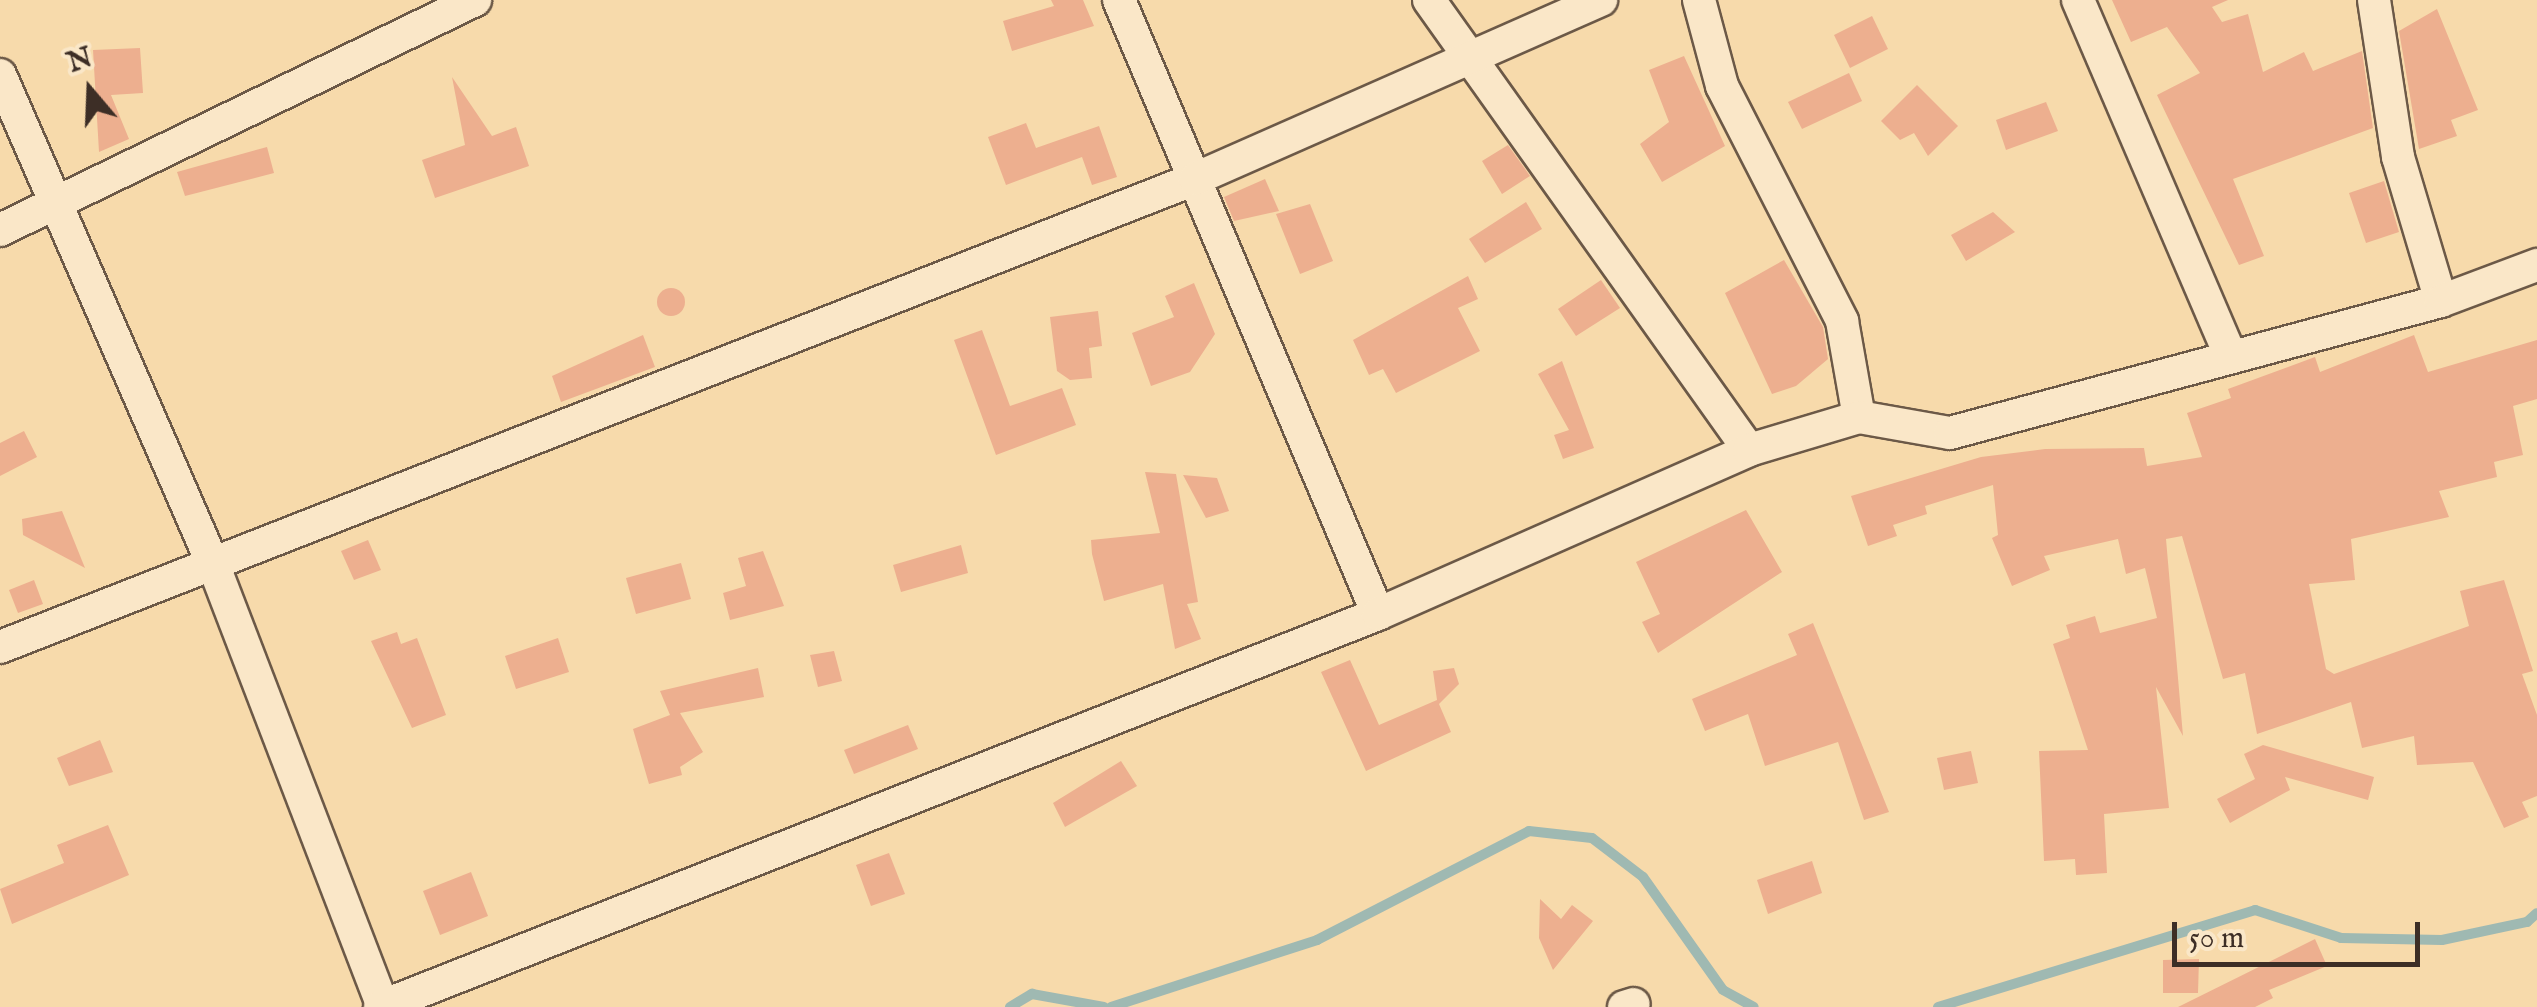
<!DOCTYPE html>
<style>
body{margin:0}
#map{position:relative;width:2537px;height:1007px;overflow:hidden;background:#f7daab;font-family:"IM FELL English",serif}
div>[style]{position:absolute}
.stream>*{height:10px;margin:-5px;padding:0 5px;transform-origin:5px;border-radius:5px;background:#9fb9b2}
.building>*{inset:0;background:#edaf8f}
.round{border-radius:50%}
.roads{filter:drop-shadow(2px 0 #6c5947) drop-shadow(-2px 0 #6c5947) drop-shadow(0 2px #6c5947) drop-shadow(0 -2px #6c5947)}
.street>*{height:32px;margin:-16px;padding:0 16px;transform-origin:16px;border-radius:16px;background:#fae7c8}
span{translate:-50% -50%;white-space:nowrap;text-align:center;line-height:1.15;-webkit-text-stroke:8px #fae7c8;paint-order:stroke}
.north{position:absolute;left:40px;top:40px;width:100px;height:100px;-webkit-text-stroke:8px #fae7c8;paint-order:stroke;rotate:341deg;font-size:28px;font-weight:700;line-height:40px;text-align:center;color:#3d2e26}
.north::after{content:'';display:block;margin:auto;width:35px;height:45px;background:#3d2e26;clip-path:polygon(50% 0,100% 100%,50% 72%,0 100%)}
.scale{position:absolute;left:2172px;top:922px;width:248px;height:45px;box-sizing:border-box;border:5px solid #3d2e26;border-top:0;padding-left:12px;font-size:30px;line-height:35px;white-space:nowrap;color:#3d2e26;-webkit-text-stroke:8px #fae7c8;paint-order:stroke}
</style>
<div id="map">
<div class="stream">
<div style="left:1010px;top:1007px;width:26px;rotate:-31deg"></div>
<div style="left:1032px;top:994px;width:73px;rotate:10.2deg"></div>
<div style="left:1111px;top:1007px;width:217px;rotate:-18deg"></div>
<div style="left:1317px;top:940px;width:238px;rotate:-27.2deg"></div>
<div style="left:1529px;top:831px;width:63px;rotate:6.3deg"></div>
<div style="left:1592px;top:838px;width:64px;rotate:37.4deg"></div>
<div style="left:1643px;top:877px;width:138px;rotate:54.7deg"></div>
<div style="left:1723px;top:990px;width:35px;rotate:29deg"></div>
<div style="left:1938px;top:1007px;width:332px;rotate:-17deg"></div>
<div style="left:2255px;top:910px;width:90px;rotate:18deg"></div>
<div style="left:2341px;top:938px;width:101px;rotate:1.1deg"></div>
<div style="left:2442px;top:940px;width:87px;rotate:-12deg"></div>
<div style="left:2527px;top:922px;width:13px;rotate:-42deg"></div>
</div>
<div class="building">
<div style="clip-path:polygon(1051px 0,1083px 0,1094px 26px,1012px 51px,1003px 21px,1054px 6px)"></div>
<div style="clip-path:polygon(2112px 0,2228px 0,2212px 7px,2222px 22px,2248px 14px,2263px 72px,2304px 52px,2313px 71px,2362px 51px,2373px 128px,2233px 179px,2264px 256px,2239px 265px,2157px 95px,2200px 73px,2167px 27px,2131px 42px)"></div>
<div style="clip-path:polygon(2437px 9px,2478px 110px,2451px 120px,2457px 136px,2419px 149px,2399px 31px)"></div>
<div style="clip-path:polygon(1872px 16px,1888px 49px,1850px 68px,1834px 35px)"></div>
<div style="clip-path:polygon(140px 48px,143px 93px,111px 95px,129px 139px,99px 152px,93px 50px)"></div>
<div style="clip-path:polygon(1684px 56px,1725px 146px,1662px 182px,1640px 144px,1669px 122px,1649px 70px)"></div>
<div style="clip-path:polygon(1849px 73px,1862px 101px,1802px 129px,1788px 102px)"></div>
<div style="clip-path:polygon(452px 77px,492px 136px,516px 127px,529px 166px,435px 198px,422px 160px,465px 145px)"></div>
<div style="clip-path:polygon(1917px 85px,1958px 126px,1928px 156px,1914px 133px,1900px 140px,1881px 121px)"></div>
<div style="clip-path:polygon(2046px 102px,2058px 131px,2006px 150px,1996px 120px)"></div>
<div style="clip-path:polygon(1026px 123px,1036px 148px,1099px 126px,1117px 177px,1092px 185px,1082px 157px,1006px 185px,988px 137px)"></div>
<div style="clip-path:polygon(1508px 145px,1530px 176px,1502px 194px,1482px 161px)"></div>
<div style="clip-path:polygon(267px 147px,274px 173px,185px 196px,177px 172px)"></div>
<div style="clip-path:polygon(1265px 179px,1279px 211px,1234px 221px,1224px 197px)"></div>
<div style="clip-path:polygon(2384px 181px,2399px 232px,2366px 243px,2349px 193px)"></div>
<div style="clip-path:polygon(1526px 202px,1542px 229px,1485px 263px,1469px 239px)"></div>
<div style="clip-path:polygon(1310px 204px,1333px 261px,1300px 274px,1276px 214px)"></div>
<div style="clip-path:polygon(1993px 212px,2015px 232px,1966px 261px,1951px 235px)"></div>
<div style="clip-path:polygon(1784px 260px,1823px 327px,1828px 359px,1796px 386px,1772px 394px,1725px 293px)"></div>
<div style="clip-path:polygon(1468px 276px,1478px 299px,1458px 308px,1480px 351px,1396px 393px,1383px 369px,1369px 375px,1353px 340px)"></div>
<div style="clip-path:polygon(1601px 280px,1620px 308px,1576px 336px,1558px 309px)"></div>
<div style="clip-path:polygon(1194px 283px,1215px 334px,1190px 372px,1151px 386px,1132px 333px,1174px 317px,1165px 296px)"></div>
<div class="round" style="left:657px;top:288px;width:28px;height:28px"></div>
<div style="clip-path:polygon(1098px 311px,1102px 346px,1089px 348px,1092px 378px,1070px 380px,1057px 371px,1050px 317px)"></div>
<div style="clip-path:polygon(982px 330px,1010px 406px,1062px 388px,1076px 425px,996px 455px,954px 340px)"></div>
<div style="clip-path:polygon(643px 335px,655px 367px,561px 402px,552px 376px)"></div>
<div style="clip-path:polygon(2414px 335px,2428px 372px,2537px 340px,2537px 399px,2513px 406px,2523px 455px,2494px 462px,2497px 477px,2439px 491px,2449px 517px,2351px 539px,2355px 580px,2309px 584px,2326px 669px,2334px 674px,2469px 626px,2460px 591px,2504px 580px,2533px 671px,2522px 674px,2537px 715px,2537px 796px,2522px 802px,2529px 817px,2504px 828px,2473px 762px,2417px 765px,2414px 736px,2362px 748px,2351px 702px,2257px 734px,2245px 673px,2223px 679px,2182px 536px,2166px 539px,2183px 736px,2156px 687px,2169px 808px,2104px 814px,2107px 873px,2076px 875px,2075px 859px,2044px 861px,2039px 751px,2088px 750px,2053px 644px,2070px 638px,2066px 625px,2095px 616px,2100px 633px,2157px 618px,2145px 568px,2126px 574px,2118px 539px,2044px 556px,2050px 570px,2012px 586px,1992px 538px,1998px 535px,1993px 485px,1925px 506px,1927px 514px,1893px 525px,1897px 536px,1868px 546px,1851px 496px,1981px 457px,2045px 449px,2144px 448px,2147px 466px,2202px 457px,2187px 413px,2231px 398px,2228px 389px,2315px 357px,2320px 372px)"></div>
<div style="clip-path:polygon(1562px 361px,1594px 448px,1563px 459px,1554px 435px,1569px 430px,1538px 374px)"></div>
<div style="clip-path:polygon(24px 431px,37px 457px,0 476px,0 443px)"></div>
<div style="clip-path:polygon(1145px 472px,1176px 474px,1198px 602px,1187px 604px,1201px 639px,1175px 649px,1163px 584px,1104px 601px,1092px 554px,1091px 540px,1160px 533px)"></div>
<div style="clip-path:polygon(1183px 475px,1217px 478px,1229px 511px,1206px 518px)"></div>
<div style="clip-path:polygon(1746px 510px,1782px 572px,1658px 653px,1642px 622px,1660px 614px,1636px 562px)"></div>
<div style="clip-path:polygon(62px 511px,85px 568px,23px 535px,22px 519px)"></div>
<div style="clip-path:polygon(368px 540px,381px 570px,354px 580px,341px 551px)"></div>
<div style="clip-path:polygon(961px 545px,968px 573px,901px 592px,893px 565px)"></div>
<div style="clip-path:polygon(763px 551px,784px 606px,730px 620px,723px 593px,746px 586px,738px 558px)"></div>
<div style="clip-path:polygon(681px 563px,691px 599px,636px 614px,626px 578px)"></div>
<div style="clip-path:polygon(34px 580px,43px 604px,18px 613px,9px 590px)"></div>
<div style="clip-path:polygon(1813px 623px,1889px 812px,1864px 820px,1838px 742px,1765px 766px,1748px 714px,1705px 731px,1692px 699px,1797px 655px,1788px 634px)"></div>
<div style="clip-path:polygon(397px 632px,401px 644px,417px 638px,446px 715px,412px 728px,371px 641px)"></div>
<div style="clip-path:polygon(558px 638px,569px 672px,516px 689px,505px 656px)"></div>
<div style="clip-path:polygon(834px 651px,842px 681px,818px 687px,810px 655px)"></div>
<div style="clip-path:polygon(1350px 660px,1379px 725px,1437px 700px,1433px 671px,1454px 668px,1459px 684px,1439px 704px,1451px 732px,1366px 771px,1321px 672px)"></div>
<div style="clip-path:polygon(758px 668px,764px 697px,680px 713px,703px 752px,680px 767px,682px 775px,649px 784px,633px 729px,670px 715px,660px 691px)"></div>
<div style="clip-path:polygon(908px 725px,918px 749px,854px 774px,844px 750px)"></div>
<div style="clip-path:polygon(100px 740px,113px 772px,69px 786px,57px 758px)"></div>
<div style="clip-path:polygon(2263px 745px,2374px 777px,2368px 800px,2285px 777px,2290px 790px,2230px 823px,2217px 799px,2255px 779px,2244px 754px)"></div>
<div style="clip-path:polygon(1971px 751px,1978px 783px,1944px 790px,1937px 758px)"></div>
<div style="clip-path:polygon(1121px 761px,1137px 786px,1065px 827px,1053px 803px)"></div>
<div style="clip-path:polygon(108px 825px,129px 875px,12px 924px,0 889px,64px 863px,57px 845px)"></div>
<div style="clip-path:polygon(889px 853px,905px 894px,871px 906px,856px 865px)"></div>
<div style="clip-path:polygon(1812px 861px,1822px 893px,1768px 914px,1757px 880px)"></div>
<div style="clip-path:polygon(471px 872px,488px 916px,440px 935px,423px 891px)"></div>
<div style="clip-path:polygon(1540px 899px,1561px 919px,1572px 905px,1593px 921px,1553px 970px,1539px 938px)"></div>
<div style="clip-path:polygon(2315px 939px,2327px 966px,2269px 990px,2273px 998px,2255px 1007px,2178px 1007px)"></div>
<div style="clip-path:polygon(2199px 959px,2198px 993px,2163px 993px,2163px 960px)"></div>
</div>
<div class="roads">
<div class="street">
<div style="left:1119px;top:0;width:666px;rotate:67.13deg"></div>
<div style="left:1429px;top:0;width:552px;rotate:54.58deg"></div>
<div style="left:1699px;top:0;width:89px;rotate:75deg"></div>
<div style="left:1722px;top:86px;width:264px;rotate:62.9deg"></div>
<div style="left:1842px;top:321px;width:97px;rotate:80deg"></div>
<div style="left:2078px;top:0;width:388px;rotate:66.8deg"></div>
<div style="left:2374px;top:0;width:159px;rotate:81.3deg"></div>
<div style="left:2398px;top:157px;width:150px;rotate:73.4deg"></div>
<div style="left:0;top:75px;width:539px;rotate:66.48deg"></div>
<div style="left:215px;top:569px;width:469px;rotate:69deg"></div>
<div style="left:0;top:230px;width:528px;rotate:-25.84deg"></div>
<div style="left:0;top:647px;width:1283px;rotate:-21.39deg"></div>
<div style="left:1195px;top:179px;width:444px;rotate:-23.8deg"></div>
<div style="left:380px;top:1007px;width:1073px;rotate:-21.49deg"></div>
<div style="left:1378px;top:614px;width:406px;rotate:-23.8deg"></div>
<div style="left:1749px;top:450px;width:115px;rotate:-16.7deg"></div>
<div style="left:1859px;top:417px;width:92px;rotate:10deg"></div>
<div style="left:1950px;top:433px;width:508px;rotate:-15.05deg"></div>
<div style="left:2441px;top:301px;width:103px;rotate:-20.6deg"></div>
<div style="left:1624px;top:1007px;width:10px;rotate:-17deg"></div>
</div>
</div>
<div class="north">N</div>
<div class="scale">50 m</div>
</div>
